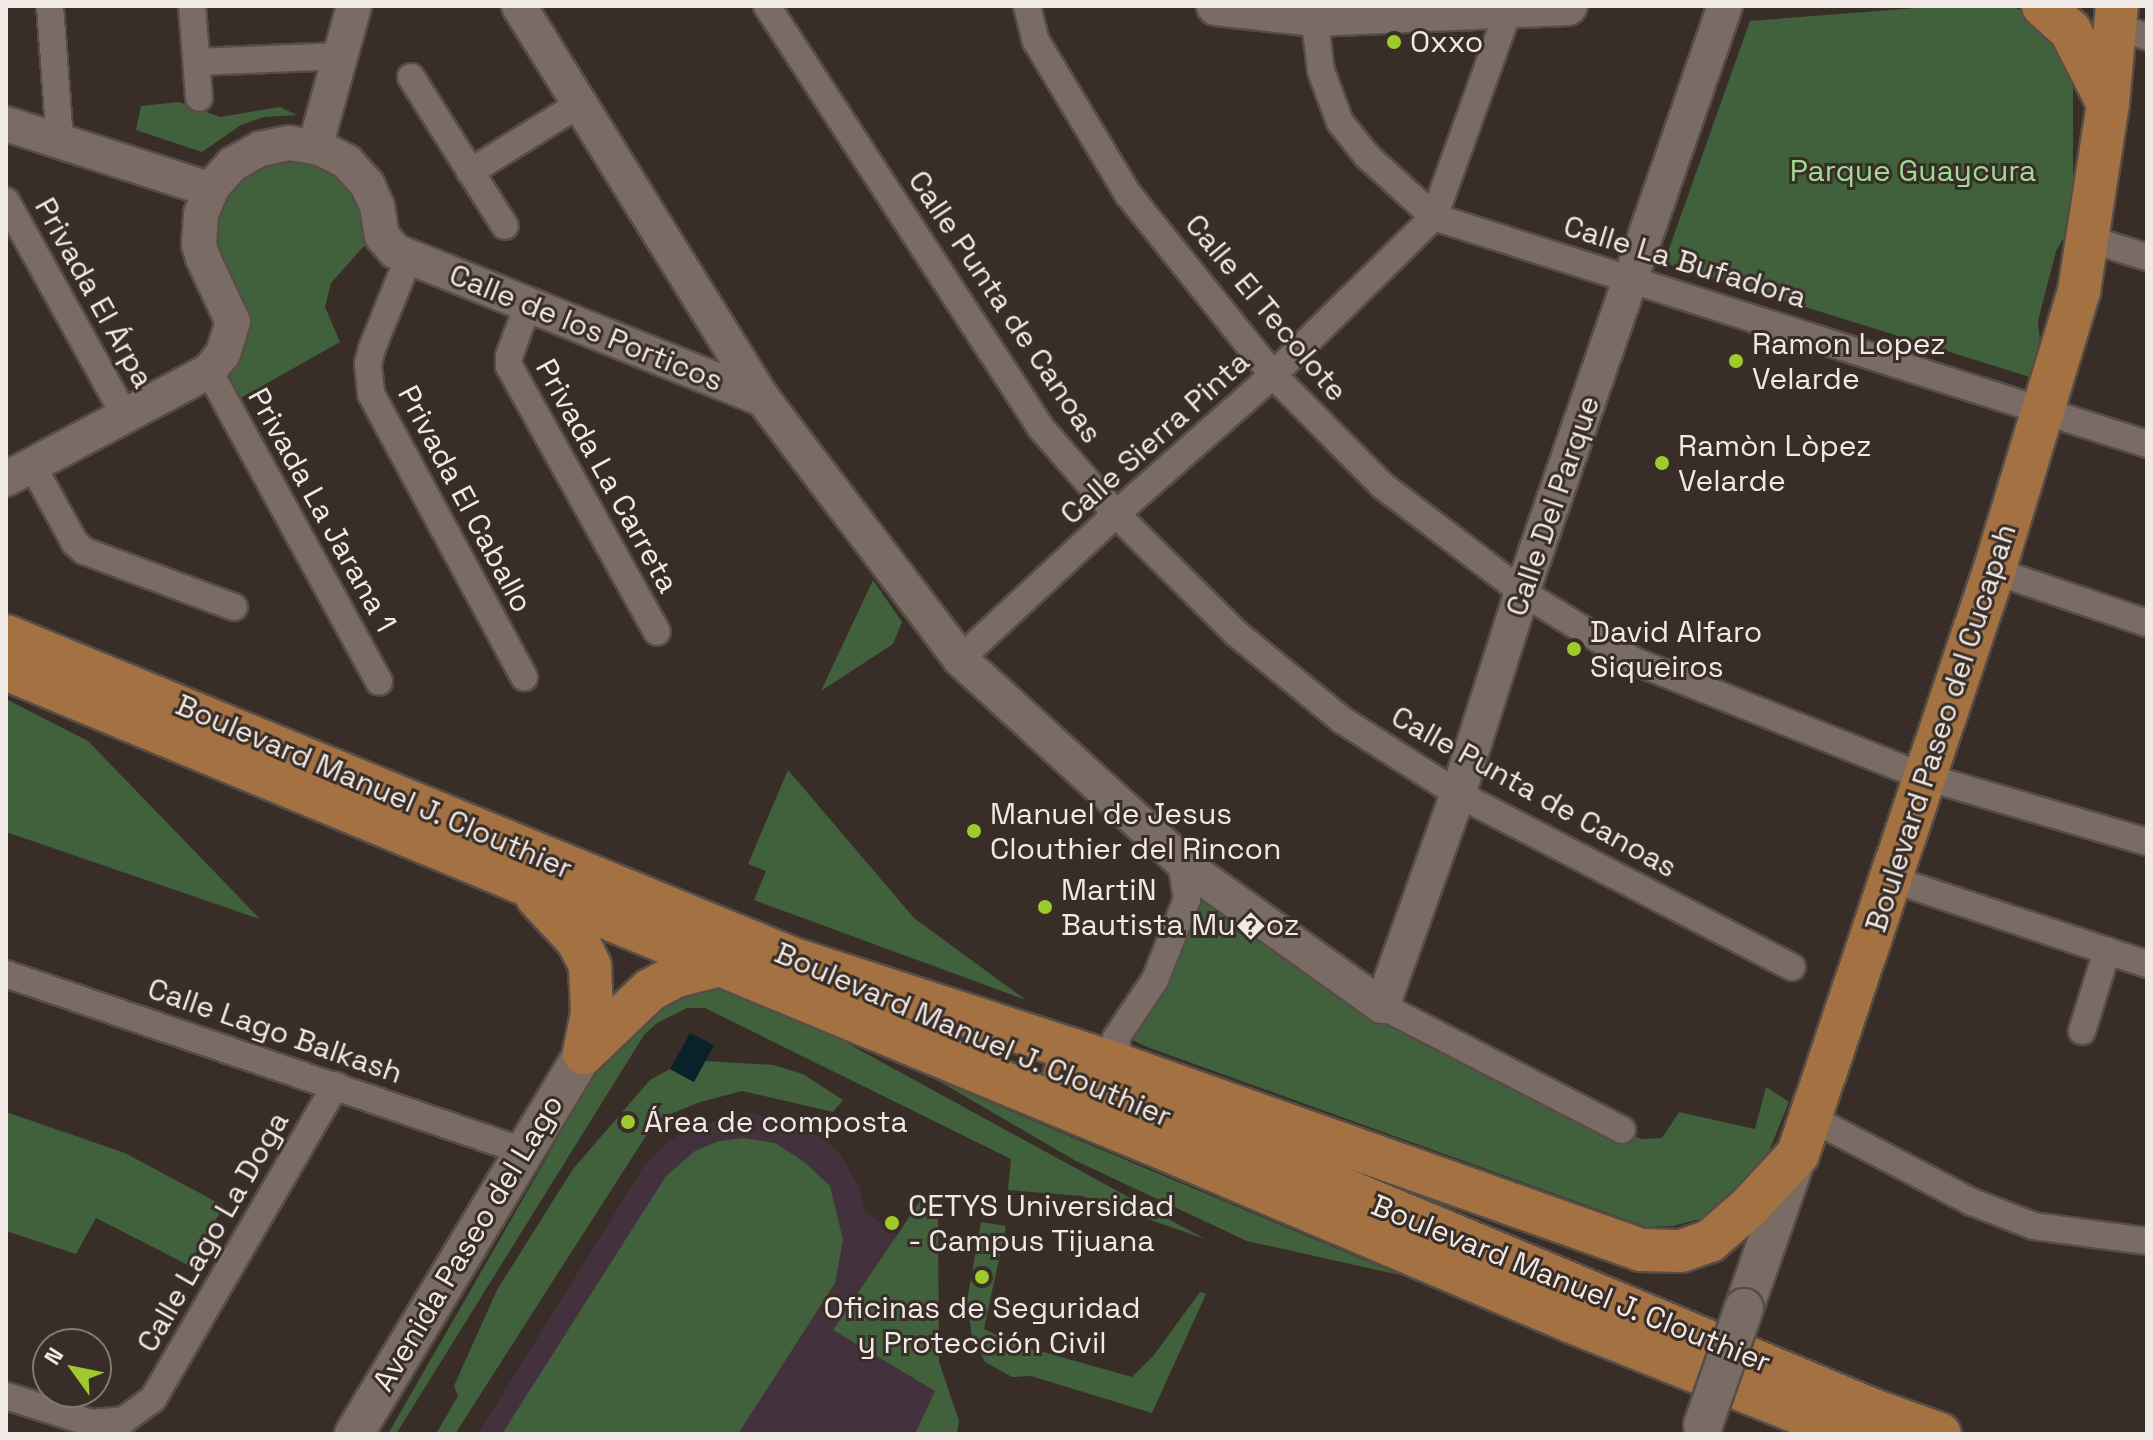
<!DOCTYPE html>
<meta charset="utf-8">
<style>
body{margin:0}
#map{position:relative;width:2153px;height:1440px;overflow:hidden;background:#392e27;font-family:"Space Grotesk",sans-serif}
div>[style]{position:absolute}
.commercial>*{inset:0;background:#43323d}
.green>*{inset:0;background:#41603c}
.water>*{inset:0;background:#0a212a}
.roads{filter:drop-shadow(2px 0 #564d47) drop-shadow(-2px 0 #564d47) drop-shadow(0 2px #564d47) drop-shadow(0 -2px #564d47)}
.minor>*{height:26px;margin:-13px;padding:0 13px;transform-origin:13px;border-radius:13px;background:#7a6c65}
.tertiary>*{height:34px;margin:-17px;padding:0 17px;transform-origin:17px;border-radius:17px;background:#7a6c65}
.secondary>*{height:38px;margin:-19px;padding:0 19px;transform-origin:19px;border-radius:19px;background:#7a6c65}
.primary>*{height:42px;margin:-21px;padding:0 21px;transform-origin:21px;border-radius:21px;background:#a37142}
.bridges{filter:drop-shadow(2px 0 #564d47) drop-shadow(-2px 0 #564d47) drop-shadow(0 2px #564d47) drop-shadow(0 -2px #564d47)}
.secondary-bridge>*{height:38px;margin:-19px;padding:0 19px;transform-origin:19px;border-radius:19px;background:#7a6c65}
.dots>*{width:22px;height:22px;translate:-50% -50%;box-sizing:border-box;border:4px solid #392e27;border-radius:50%}
span{translate:-50% -50%;white-space:nowrap;text-align:center;line-height:1.15;-webkit-text-stroke:6px #392e27;paint-order:stroke}
.poi-label{font-size:30px;color:#f1e9e5}
.left{translate:0 -50%;text-align:left}
.park-label{font-size:30px;color:#9fdb95}
.street-label{font-size:30px;color:#f1e9e5}
.frame{position:absolute;inset:0;border:8px solid #f1e9e5;pointer-events:none}
.north{position:absolute;left:32px;top:1328px;width:80px;height:80px;box-sizing:border-box;background:#392e27;border:2px solid #837973;border-radius:50%;rotate:303deg;font-size:22px;font-weight:700;line-height:32px;text-align:center;color:#f1e9e5}
.north::after{content:'';display:block;margin:auto;width:28px;height:36px;background:#9fca2d;clip-path:polygon(50% 0,100% 100%,50% 72%,0 100%)}
</style>
<div id="map">
<div class="commercial">
<div style="clip-path:polygon(747px 1113px,777px 1119px,825px 1139px,839px 1153px,859px 1186px,865px 1211px,899px 1237px,833px 1330px,935px 1391px,915px 1434px,478px 1434px,646px 1163px,666px 1144px,691px 1128px)"></div>
</div>
<div class="green">
<div style="clip-path:polygon(1941px 6px,2010px 6px,2027px 12px,2042px 21px,2073px 79px,2073px 223px,2056px 251px,2038px 321px,2040px 342px,2030px 377px,1664px 263px,1750px 21px)"></div>
<div style="clip-path:polygon(179px 102px,220px 117px,280px 107px,297px 115px,264px 117px,241px 125px,202px 152px,136px 130px,141px 106px)"></div>
<div style="clip-path:polygon(254px 151px,347px 162px,382px 236px,362px 248px,331px 283px,325px 307px,340px 342px,228px 405px,201px 214px)"></div>
<div style="clip-path:polygon(873px 580px,902px 622px,893px 644px,821px 691px)"></div>
<div style="clip-path:polygon(6px 699px,88px 741px,260px 919px,6px 832px)"></div>
<div style="clip-path:polygon(788px 770px,914px 918px,1026px 1000px,754px 900px,766px 871px,748px 864px)"></div>
<div style="clip-path:polygon(1196px 890px,1381px 1015px,1641px 1139px,1662px 1138px,1679px 1112px,1755px 1129px,1766px 1087px,1789px 1102px,1759px 1175px,1711px 1216px,1673px 1226px,1647px 1227px,1147px 1047px,1131px 1039px,1194px 926px)"></div>
<div style="clip-path:polygon(709px 984px,836px 1037px,1205px 1239px,1082px 1196px,1008px 1190px,1011px 1159px,705px 1008px,687px 1008px,657px 1023px,644px 1035px,396px 1434px,388px 1434px,628px 1016px)"></div>
<div style="clip-path:polygon(705px 1061px,773px 1065px,803px 1074px,843px 1100px,833px 1112px,742px 1091px,700px 1102px,656px 1120px,455px 1434px,436px 1434px,458px 1396px,454px 1386px,497px 1290px,573px 1169px,650px 1080px,670px 1069px,694px 1082px)"></div>
<div style="clip-path:polygon(937px 1080px,1152px 1171px,1400px 1275px,1247px 1241px,1076px 1161px)"></div>
<div style="clip-path:polygon(6px 1112px,125px 1153px,224px 1206px,188px 1265px,96px 1218px,76px 1254px,6px 1231px)"></div>
<div style="clip-path:polygon(744px 1138px,775px 1143px,803px 1161px,830px 1186px,843px 1240px,835px 1283px,738px 1434px,502px 1434px,666px 1176px,695px 1151px,719px 1141px)"></div>
<div style="clip-path:polygon(922px 1198px,938px 1214px,939px 1362px,959px 1421px,957px 1434px,915px 1434px,935px 1391px,833px 1330px)"></div>
<div style="clip-path:polygon(981px 1222px,1006px 1226px,984px 1329px,1015px 1344px,1132px 1377px,1154px 1355px,1200px 1292px,1206px 1294px,1152px 1413px,1031px 1376px,1012px 1377px,985px 1362px,972px 1336px,967px 1301px)"></div>
</div>
<div class="water">
<div style="clip-path:polygon(690px 1033px,714px 1045px,694px 1082px,670px 1069px)"></div>
</div>
<div class="roads">
<div class="minor">
<div style="left:50px;top:6px;width:135px;rotate:85.8deg"></div>
<div style="left:192px;top:6px;width:92px;rotate:85.6deg"></div>
<div style="left:767px;top:6px;width:503px;rotate:57deg"></div>
<div style="left:1041px;top:428px;width:114px;rotate:48.9deg"></div>
<div style="left:1116px;top:514px;width:170px;rotate:44.8deg"></div>
<div style="left:1237px;top:634px;width:136px;rotate:39.3deg"></div>
<div style="left:1342px;top:720px;width:138px;rotate:32.5deg"></div>
<div style="left:1458px;top:794px;width:376px;rotate:27.4deg"></div>
<div style="left:1027px;top:6px;width:36px;rotate:76deg"></div>
<div style="left:1036px;top:41px;width:179px;rotate:59deg"></div>
<div style="left:1128px;top:194px;width:232px;rotate:51.3deg"></div>
<div style="left:1273px;top:375px;width:156px;rotate:45.3deg"></div>
<div style="left:1383px;top:486px;width:175px;rotate:37.3deg"></div>
<div style="left:1522px;top:592px;width:132px;rotate:31.6deg"></div>
<div style="left:1634px;top:661px;width:310px;rotate:21.8deg"></div>
<div style="left:1922px;top:776px;width:234px;rotate:16.3deg"></div>
<div style="left:1313px;top:6px;width:65px;rotate:83deg"></div>
<div style="left:1321px;top:71px;width:54px;rotate:69.6deg"></div>
<div style="left:1340px;top:122px;width:43px;rotate:51.5deg"></div>
<div style="left:1367px;top:156px;width:91px;rotate:42.3deg"></div>
<div style="left:1434px;top:217px;width:748px;rotate:17.66deg"></div>
<div style="left:2117px;top:27px;width:32px;rotate:18deg"></div>
<div style="left:197px;top:62px;width:143px;rotate:-2.4deg"></div>
<div style="left:411px;top:77px;width:176px;rotate:57.8deg"></div>
<div style="left:470px;top:172px;width:131px;rotate:-31.9deg"></div>
<div style="left:6px;top:201px;width:246px;rotate:61deg"></div>
<div style="left:2088px;top:239px;width:62px;rotate:17deg"></div>
<div style="left:409px;top:257px;width:98px;rotate:112.1deg"></div>
<div style="left:372px;top:348px;width:16px;rotate:104deg"></div>
<div style="left:368px;top:364px;width:30px;rotate:84deg"></div>
<div style="left:371px;top:394px;width:322px;rotate:61.6deg"></div>
<div style="left:528px;top:305px;width:54px;rotate:110.4deg"></div>
<div style="left:509px;top:356px;width:10px;rotate:90deg"></div>
<div style="left:509px;top:366px;width:304px;rotate:60.9deg"></div>
<div style="left:209px;top:371px;width:354px;rotate:61.3deg"></div>
<div style="left:32px;top:465px;width:89px;rotate:61.1deg"></div>
<div style="left:75px;top:543px;width:12px;rotate:42deg"></div>
<div style="left:84px;top:551px;width:160px;rotate:20.5deg"></div>
<div style="left:1994px;top:571px;width:162px;rotate:18.8deg"></div>
<div style="left:960px;top:659px;width:213px;rotate:-42.9deg"></div>
<div style="left:1116px;top:514px;width:210px;rotate:-41.5deg"></div>
<div style="left:1273px;top:375px;width:226px;rotate:-44.5deg"></div>
<div style="left:1434px;top:217px;width:224px;rotate:-70.2deg"></div>
<div style="left:1891px;top:879px;width:270px;rotate:18.4deg"></div>
<div style="left:6px;top:974px;width:546px;rotate:18.9deg"></div>
<div style="left:1382px;top:1006px;width:270px;rotate:27.3deg"></div>
<div style="left:2082px;top:1031px;width:84px;rotate:-72.6deg"></div>
<div style="left:1119px;top:1065px;width:27px;rotate:-96deg"></div>
<div style="left:1116px;top:1038px;width:70px;rotate:-56.1deg"></div>
<div style="left:1155px;top:980px;width:87px;rotate:-68.4deg"></div>
<div style="left:1187px;top:899px;width:38px;rotate:-99deg"></div>
<div style="left:1811px;top:1118px;width:182px;rotate:27.6deg"></div>
<div style="left:1972px;top:1202px;width:66px;rotate:21.2deg"></div>
<div style="left:2034px;top:1226px;width:114px;rotate:7.6deg"></div>
<div style="left:6px;top:1396px;width:89px;rotate:17.6deg"></div>
<div style="left:91px;top:1423px;width:33px;rotate:-5deg"></div>
<div style="left:124px;top:1420px;width:36px;rotate:-36deg"></div>
<div style="left:153px;top:1399px;width:363px;rotate:-59.8deg"></div>
</div>
<div class="tertiary">
<div style="left:519px;top:6px;width:463px;rotate:58.2deg"></div>
<div style="left:763px;top:399px;width:326px;rotate:52.8deg"></div>
<div style="left:960px;top:659px;width:311px;rotate:42.4deg"></div>
<div style="left:1190px;top:869px;width:236px;rotate:35.5deg"></div>
<div style="left:1382px;top:1006px;width:225px;rotate:-70.3deg"></div>
<div style="left:1458px;top:794px;width:212px;rotate:-72.4deg"></div>
<div style="left:1522px;top:592px;width:620px;rotate:-70.89deg"></div>
<div style="left:6px;top:124px;width:215px;rotate:17.8deg"></div>
<div style="left:315px;top:147px;width:146px;rotate:-74.5deg"></div>
<div style="left:6px;top:479px;width:230px;rotate:-28deg"></div>
<div style="left:209px;top:371px;width:22px;rotate:-51deg"></div>
<div style="left:223px;top:354px;width:34px;rotate:-73deg"></div>
<div style="left:233px;top:322px;width:71px;rotate:-115.1deg"></div>
<div style="left:203px;top:258px;width:15px;rotate:-106deg"></div>
<div style="left:199px;top:244px;width:30px;rotate:-86deg"></div>
<div style="left:201px;top:214px;width:30px;rotate:-67deg"></div>
<div style="left:213px;top:186px;width:30px;rotate:-48deg"></div>
<div style="left:233px;top:164px;width:31px;rotate:-29deg"></div>
<div style="left:260px;top:149px;width:30px;rotate:-12deg"></div>
<div style="left:289px;top:143px;width:31px;rotate:9deg"></div>
<div style="left:320px;top:148px;width:30px;rotate:27deg"></div>
<div style="left:347px;top:162px;width:30px;rotate:48deg"></div>
<div style="left:367px;top:184px;width:24px;rotate:66deg"></div>
<div style="left:377px;top:206px;width:30px;rotate:81deg"></div>
<div style="left:382px;top:236px;width:20px;rotate:49deg"></div>
<div style="left:395px;top:251px;width:397px;rotate:21.9deg"></div>
</div>
<div class="secondary">
<div style="left:1216px;top:6px;width:99px;rotate:6.4deg"></div>
<div style="left:1314px;top:17px;width:254px;rotate:-2.5deg"></div>
<div style="left:1744px;top:1308px;width:161px;rotate:-70.8deg"></div>
<div style="left:354px;top:1434px;width:445px;rotate:-58.9deg"></div>
</div>
<div class="primary">
<div style="left:2043px;top:6px;width:36px;rotate:42deg"></div>
<div style="left:2070px;top:30px;width:83px;rotate:62.8deg"></div>
<div style="left:6px;top:636px;width:883px;rotate:22.3deg"></div>
<div style="left:6px;top:669px;width:1238px;rotate:22.51deg"></div>
<div style="left:1150px;top:1143px;width:458px;rotate:23deg"></div>
<div style="left:1572px;top:1322px;width:302px;rotate:21.8deg"></div>
<div style="left:537px;top:897px;width:60px;rotate:47deg"></div>
<div style="left:578px;top:941px;width:28px;rotate:64deg"></div>
<div style="left:590px;top:966px;width:47px;rotate:87.6deg"></div>
<div style="left:592px;top:1013px;width:41px;rotate:101.3deg"></div>
<div style="left:797px;top:960px;width:324px;rotate:18deg"></div>
<div style="left:1105px;top:1060px;width:569px;rotate:19.52deg"></div>
<div style="left:1641px;top:1250px;width:40px;rotate:1.4deg"></div>
<div style="left:1681px;top:1251px;width:31px;rotate:-19deg"></div>
<div style="left:1710px;top:1241px;width:52px;rotate:-41.1deg"></div>
<div style="left:1749px;top:1207px;width:72px;rotate:-47.2deg"></div>
<div style="left:1798px;top:1154px;width:615px;rotate:-71.42deg"></div>
<div style="left:1994px;top:571px;width:293px;rotate:-73.1deg"></div>
<div style="left:2079px;top:291px;width:189px;rotate:-81.2deg"></div>
<div style="left:2108px;top:104px;width:98px;rotate:-84.8deg"></div>
<div style="left:584px;top:1053px;width:91px;rotate:-43.7deg"></div>
<div style="left:650px;top:990px;width:30px;rotate:-28deg"></div>
<div style="left:676px;top:976px;width:46px;rotate:-13.7deg"></div>
<div style="left:1065px;top:1073px;width:875px;rotate:22.64deg"></div>
<div style="left:1873px;top:1410px;width:71px;rotate:19.7deg"></div>
</div>
</div>
<div class="bridges">
<div class="secondary-bridge">
<div style="left:1703px;top:1425px;width:124px;rotate:-70.7deg"></div>
</div>
</div>
<div class="dots">
<div style="left:1394px;top:42px;background:#9fca2d"></div>
<div style="left:1736px;top:361px;background:#9fca2d"></div>
<div style="left:1662px;top:463px;background:#9fca2d"></div>
<div style="left:1574px;top:649px;background:#9fca2d"></div>
<div style="left:974px;top:831px;background:#9fca2d"></div>
<div style="left:1045px;top:907px;background:#9fca2d"></div>
<div style="left:628px;top:1122px;background:#9fca2d"></div>
<div style="left:892px;top:1223px;background:#9fca2d"></div>
<div style="left:982px;top:1277px;background:#9fca2d"></div>
</div>
<div class="poi-label">
<span class="left" style="left:1410px;top:42px">Oxxo</span>
<span class="left" style="left:1752px;top:361px">Ramon Lopez<br>Velarde</span>
<span class="left" style="left:1678px;top:463px">Ramòn Lòpez<br>Velarde</span>
<span class="left" style="left:1590px;top:649px">David Alfaro<br>Siqueiros</span>
<span class="left" style="left:990px;top:831px">Manuel de Jesus<br>Clouthier del Rincon</span>
<span class="left" style="left:1061px;top:907px">MartiN<br>Bautista Mu�oz</span>
<span class="left" style="left:644px;top:1122px">Área de composta</span>
<span class="left" style="left:908px;top:1223px">CETYS Universidad<br>- Campus Tijuana</span>
<span style="left:982px;top:1325px">Oficinas de Seguridad<br>y Protección Civil</span>
</div>
<div class="park-label">
<span style="left:1913px;top:171px">Parque Guaycura</span>
</div>
<div class="street-label">
<span style="left:1685px;top:262px;rotate:17deg">Calle La Bufadora</span>
<span style="left:94px;top:293px;rotate:61deg">Privada El Árpa</span>
<span style="left:1005px;top:307px;rotate:56deg">Calle Punta de Canoas</span>
<span style="left:1266px;top:308px;rotate:50deg">Calle El Tecolote</span>
<span style="left:586px;top:328px;rotate:22deg">Calle de los Porticos</span>
<span style="left:1155px;top:438px;rotate:-42deg">Calle Sierra Pinta</span>
<span style="left:607px;top:476px;rotate:61deg">Privada La Carreta</span>
<span style="left:465px;top:499px;rotate:62deg">Privada El Caballo</span>
<span style="left:1553px;top:506px;rotate:-71deg">Calle Del Parque</span>
<span style="left:322px;top:510px;rotate:61deg">Privada La Jarana 1</span>
<span style="left:1941px;top:728px;rotate:-72deg">Boulevard Paseo del Cucapah</span>
<span style="left:374px;top:787px;rotate:23deg">Boulevard Manuel J. Clouthier</span>
<span style="left:1534px;top:792px;rotate:29deg">Calle Punta de Canoas</span>
<span style="left:275px;top:1031px;rotate:19deg">Calle Lago Balkash</span>
<span style="left:973px;top:1035px;rotate:23deg">Boulevard Manuel J. Clouthier</span>
<span style="left:213px;top:1232px;rotate:-60deg">Calle Lago La Doga</span>
<span style="left:468px;top:1243px;rotate:-59deg">Avenida Paseo del Lago</span>
<span style="left:1571px;top:1284px;rotate:22deg">Boulevard Manuel J. Clouthier</span>
</div>
<div class="frame"></div>
<div class="north">N</div>
</div>
